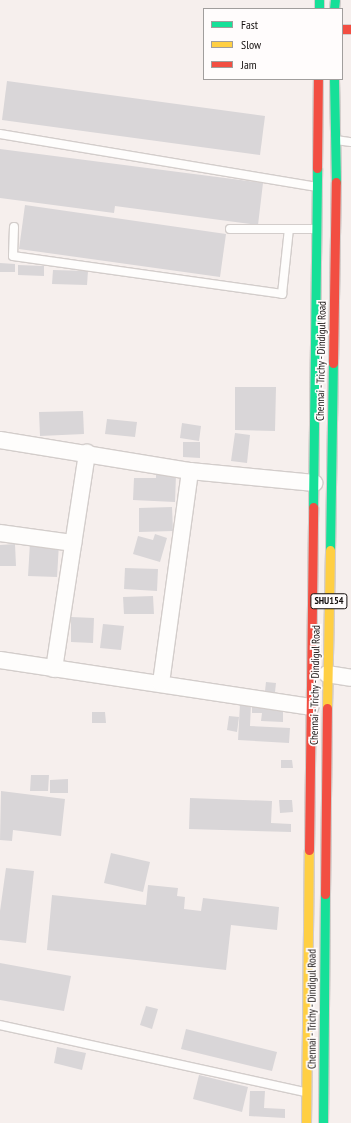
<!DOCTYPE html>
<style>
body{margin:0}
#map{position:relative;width:351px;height:1123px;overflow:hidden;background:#f6efed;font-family:"PT Sans Narrow",sans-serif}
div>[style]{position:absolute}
.building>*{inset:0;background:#d9d6d8}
.roads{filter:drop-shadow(1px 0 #d3cdcb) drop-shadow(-1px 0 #d3cdcb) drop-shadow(0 1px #d3cdcb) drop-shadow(0 -1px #d3cdcb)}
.lane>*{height:8px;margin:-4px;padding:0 4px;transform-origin:4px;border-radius:4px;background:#fefdfc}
.street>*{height:16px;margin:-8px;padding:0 8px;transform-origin:8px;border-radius:8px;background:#fefdfc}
.fast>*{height:9px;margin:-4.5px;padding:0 4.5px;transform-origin:4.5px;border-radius:4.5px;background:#16e098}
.slow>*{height:9px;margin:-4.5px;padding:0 4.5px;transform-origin:4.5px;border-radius:4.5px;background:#ffcf43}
.jam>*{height:9px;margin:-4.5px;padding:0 4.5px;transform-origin:4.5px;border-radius:4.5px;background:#f24e42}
span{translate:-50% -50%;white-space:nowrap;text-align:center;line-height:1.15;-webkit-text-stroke:3.5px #fffcfc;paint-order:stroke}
.shield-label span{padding:1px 3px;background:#fffcfc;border:1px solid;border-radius:3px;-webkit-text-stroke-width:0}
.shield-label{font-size:10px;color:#15100f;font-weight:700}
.street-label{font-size:11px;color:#15100f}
.legend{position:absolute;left:203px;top:8px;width:140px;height:72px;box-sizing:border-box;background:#fffcfc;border:1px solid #a19e9d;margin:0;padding:5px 7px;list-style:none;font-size:12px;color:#15100f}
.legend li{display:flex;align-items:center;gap:8px;height:20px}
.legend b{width:20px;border:1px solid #a19e9d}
</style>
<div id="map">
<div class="building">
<div style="clip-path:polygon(7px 81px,265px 116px,260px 155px,2px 120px)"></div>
<div style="clip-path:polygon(0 149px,263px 183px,258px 225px,115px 206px,114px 213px,0 198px)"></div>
<div style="clip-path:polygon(25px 205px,226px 234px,220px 277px,19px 249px)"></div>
<div style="clip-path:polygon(0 263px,15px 264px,15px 272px,0 272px)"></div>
<div style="clip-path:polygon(18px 265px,44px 266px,44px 276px,18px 275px)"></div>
<div style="clip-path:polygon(53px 270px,88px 271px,87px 285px,52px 284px)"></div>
<div style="clip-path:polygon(235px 387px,276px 387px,275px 431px,235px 430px)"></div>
<div style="clip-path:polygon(83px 411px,84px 434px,40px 436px,39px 412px)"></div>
<div style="clip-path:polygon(107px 419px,137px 422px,135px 437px,105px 434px)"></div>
<div style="clip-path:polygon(182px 423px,201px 426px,199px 441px,180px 438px)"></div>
<div style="clip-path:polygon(235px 433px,250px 435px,247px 463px,231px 461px)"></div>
<div style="clip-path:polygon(183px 442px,200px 442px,200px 458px,183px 457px)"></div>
<div style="clip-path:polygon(156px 474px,176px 475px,175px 502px,133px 500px,134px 478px,156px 478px)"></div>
<div style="clip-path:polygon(172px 507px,173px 531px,139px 532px,139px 508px)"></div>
<div style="clip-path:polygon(155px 534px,167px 538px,160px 562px,133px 554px,138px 536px,153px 540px)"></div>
<div style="clip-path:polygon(30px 543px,59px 544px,57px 577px,28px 576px)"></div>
<div style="clip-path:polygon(15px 544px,16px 566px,0 566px,0 545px)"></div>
<div style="clip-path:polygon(125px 568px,158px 569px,157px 591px,124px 589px)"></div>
<div style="clip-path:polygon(153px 596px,154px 614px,124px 614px,123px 597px)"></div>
<div style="clip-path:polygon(71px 617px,94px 618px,93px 643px,71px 642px)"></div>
<div style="clip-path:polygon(103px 624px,124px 626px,121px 650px,100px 648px)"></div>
<div style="clip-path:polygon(266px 682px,276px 683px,274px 701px,264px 700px)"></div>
<div style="clip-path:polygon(240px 704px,251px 704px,250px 726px,290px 728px,289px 743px,238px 740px)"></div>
<div style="clip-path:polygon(252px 706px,283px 708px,283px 722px,261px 721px,262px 713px,252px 713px)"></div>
<div style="clip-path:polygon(92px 712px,105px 712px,106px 723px,92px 723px)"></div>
<div style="clip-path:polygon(229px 716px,239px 717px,237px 732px,227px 730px)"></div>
<div style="clip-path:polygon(281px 760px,292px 760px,293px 768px,281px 768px)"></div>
<div style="clip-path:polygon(31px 775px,49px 775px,48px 791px,30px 791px)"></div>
<div style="clip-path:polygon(68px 779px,68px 793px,50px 793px,50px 780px)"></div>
<div style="clip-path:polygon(1px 791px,65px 799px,61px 836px,13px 830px,12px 841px,0 840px)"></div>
<div style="clip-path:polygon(190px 798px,272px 801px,271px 823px,291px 824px,291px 832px,189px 829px)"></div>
<div style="clip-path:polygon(279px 800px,292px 800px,293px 812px,280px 813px)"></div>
<div style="clip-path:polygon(111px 853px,150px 862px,143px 892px,104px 883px)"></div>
<div style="clip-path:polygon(6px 868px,34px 871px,26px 943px,0 940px,0 911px)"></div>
<div style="clip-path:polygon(148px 885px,178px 888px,177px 896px,185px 897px,184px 909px,201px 911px,203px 898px,279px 907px,277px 930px,231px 925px,226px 970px,47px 950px,52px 895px,146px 905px)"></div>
<div style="clip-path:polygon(0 963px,71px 976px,64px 1011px,0 1000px)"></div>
<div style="clip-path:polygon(146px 1006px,158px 1009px,152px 1029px,140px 1025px)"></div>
<div style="clip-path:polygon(186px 1029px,277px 1052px,272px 1071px,181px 1049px)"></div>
<div style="clip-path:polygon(57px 1047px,86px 1053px,82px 1070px,54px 1063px)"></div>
<div style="clip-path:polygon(199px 1075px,248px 1087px,242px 1112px,193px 1099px)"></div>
<div style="clip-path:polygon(250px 1091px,265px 1091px,264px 1108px,285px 1109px,285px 1118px,249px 1116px)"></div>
</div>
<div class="roads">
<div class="lane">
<div style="left:0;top:134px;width:320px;rotate:9.5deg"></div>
<div style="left:336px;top:140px;width:15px;rotate:8deg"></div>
<div style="left:14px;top:227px;width:29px;rotate:92deg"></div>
<div style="left:13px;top:256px;width:272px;rotate:8deg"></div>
<div style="left:282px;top:294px;width:65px;rotate:-83.9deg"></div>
<div style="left:230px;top:229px;width:86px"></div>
<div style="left:0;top:1025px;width:312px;rotate:12.4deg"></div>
</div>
<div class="street">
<div style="left:0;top:440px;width:193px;rotate:9.3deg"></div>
<div style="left:190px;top:471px;width:125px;rotate:5.5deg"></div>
<div style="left:0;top:533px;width:74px;rotate:7.8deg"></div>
<div style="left:0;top:660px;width:314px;rotate:8.6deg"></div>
<div style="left:54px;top:669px;width:219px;rotate:-81.3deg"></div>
<div style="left:327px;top:674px;width:24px;rotate:9deg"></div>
<div style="left:161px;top:683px;width:214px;rotate:-82.2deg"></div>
</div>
<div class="fast">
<div style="left:319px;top:0;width:9px;rotate:90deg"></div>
<div style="left:334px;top:9px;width:9px;rotate:-84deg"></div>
<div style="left:334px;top:79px;width:103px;rotate:88.9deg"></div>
<div style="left:313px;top:507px;width:339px;rotate:-89.3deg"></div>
<div style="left:330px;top:550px;width:187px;rotate:-89.1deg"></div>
<div style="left:323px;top:1123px;width:229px;rotate:-89.5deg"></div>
</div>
<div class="slow">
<div style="left:327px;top:708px;width:158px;rotate:-88.9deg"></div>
<div style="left:306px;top:1123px;width:273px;rotate:-89.4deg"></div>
</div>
<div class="jam">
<div style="left:342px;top:29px;width:9px"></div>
<div style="left:317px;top:168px;width:89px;rotate:-89.4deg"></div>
<div style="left:333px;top:363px;width:181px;rotate:-89.1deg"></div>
<div style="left:309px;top:850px;width:343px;rotate:-89.3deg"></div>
<div style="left:325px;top:894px;width:186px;rotate:-89.4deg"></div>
</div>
</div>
<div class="shield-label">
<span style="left:329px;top:601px">SHU154</span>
</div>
<div class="street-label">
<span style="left:321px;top:361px;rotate:-89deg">Chennai - Trichy - Dindigul Road</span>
<span style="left:315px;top:685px;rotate:-89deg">Chennai - Trichy - Dindigul Road</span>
<span style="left:312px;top:1009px;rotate:-90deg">Chennai - Trichy - Dindigul Road</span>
</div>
<ul class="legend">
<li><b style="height:5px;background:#16e098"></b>Fast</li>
<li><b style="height:5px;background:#ffcf43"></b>Slow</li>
<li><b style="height:5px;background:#f24e42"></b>Jam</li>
</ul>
</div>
